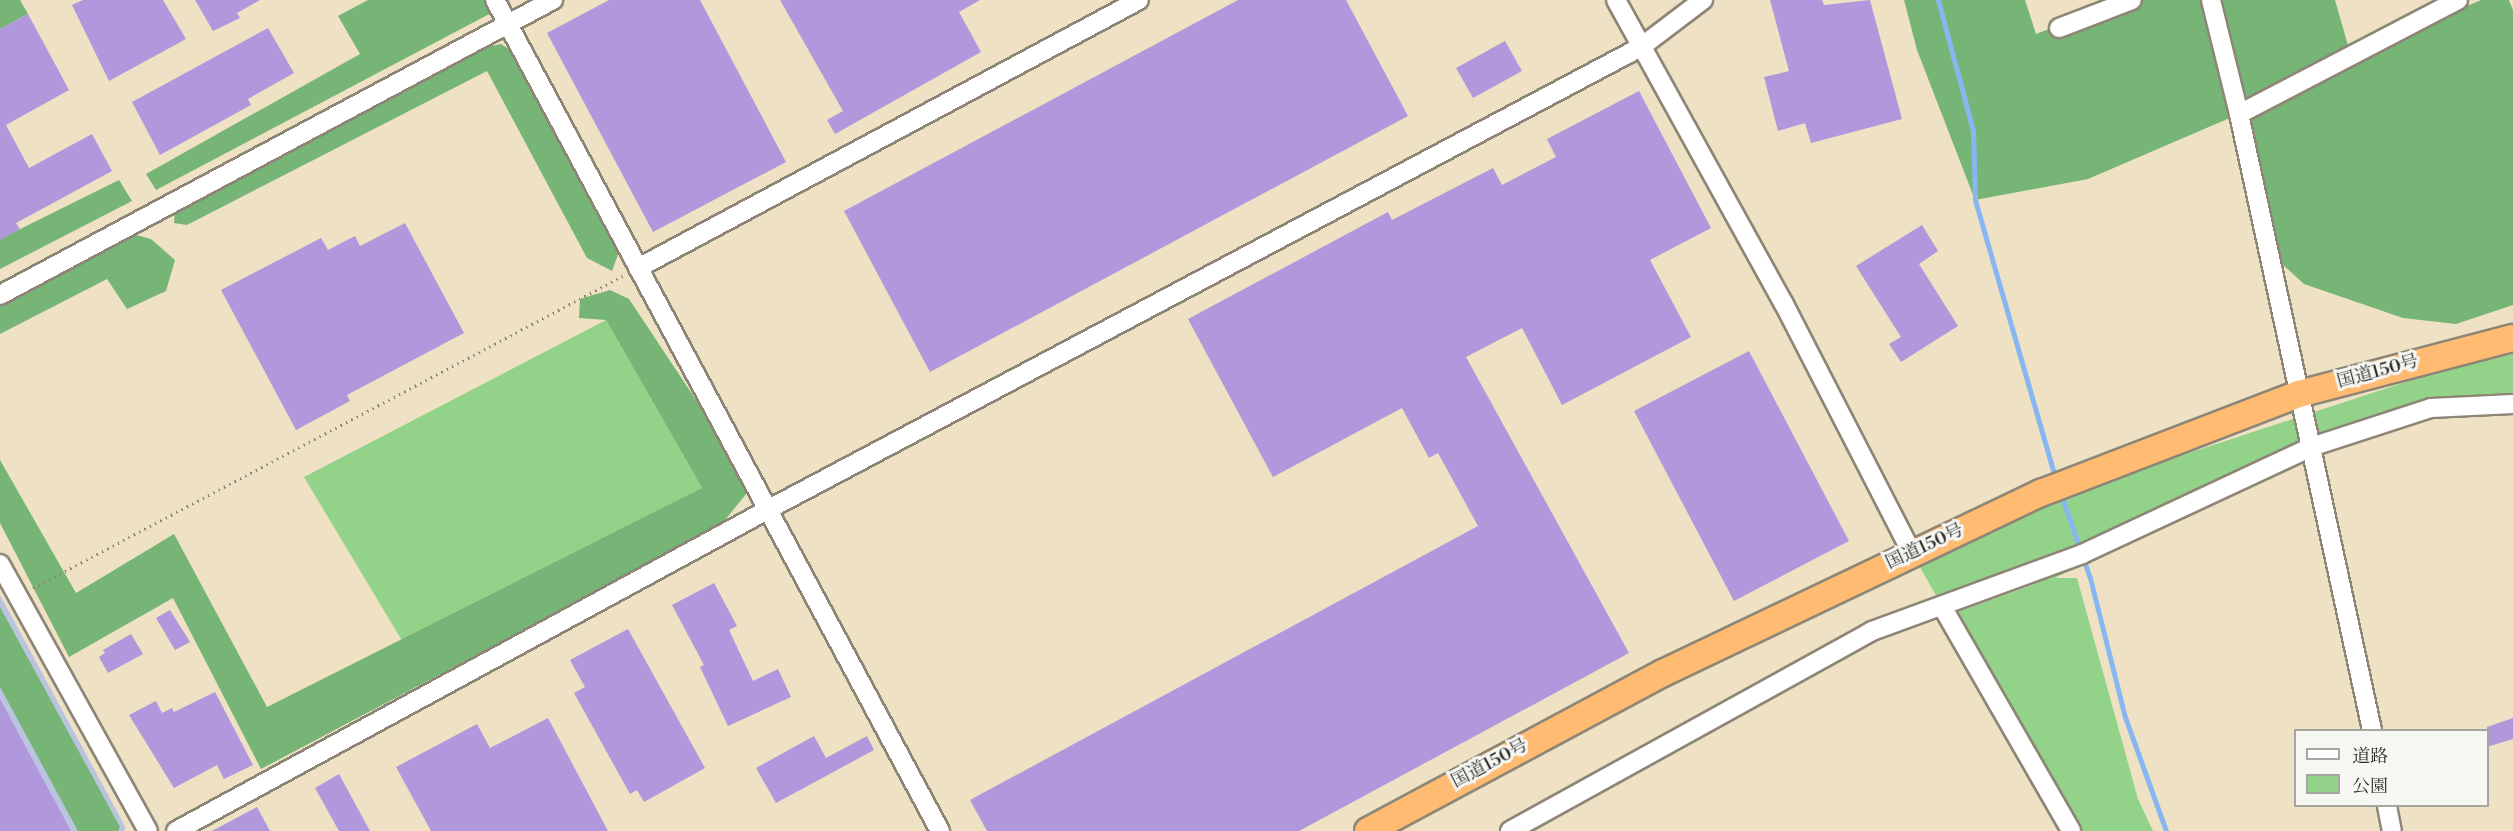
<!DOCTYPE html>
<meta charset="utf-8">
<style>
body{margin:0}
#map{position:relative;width:2513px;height:831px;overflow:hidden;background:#efe1c3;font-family:"Libre Bodoni","Noto Serif JP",serif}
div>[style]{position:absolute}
.industrial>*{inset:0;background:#bac4de}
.green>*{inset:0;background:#93d389}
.forest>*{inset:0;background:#76b575}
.stream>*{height:5px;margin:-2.5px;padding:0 2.5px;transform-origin:2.5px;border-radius:2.5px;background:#87b7f2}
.building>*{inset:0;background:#b197db}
.path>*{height:3px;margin-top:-1.5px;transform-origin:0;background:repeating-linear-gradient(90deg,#8d8677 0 1.5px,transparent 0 6px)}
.roads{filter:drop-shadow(2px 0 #8d8677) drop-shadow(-2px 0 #8d8677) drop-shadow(0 2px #8d8677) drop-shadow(0 -2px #8d8677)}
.minor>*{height:18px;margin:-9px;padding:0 9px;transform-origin:9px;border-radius:9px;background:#fff}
.highway>*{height:26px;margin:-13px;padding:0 13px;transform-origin:13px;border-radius:13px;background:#ffbb71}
span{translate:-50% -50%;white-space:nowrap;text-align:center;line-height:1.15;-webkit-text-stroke:6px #f6f6f2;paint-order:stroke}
.street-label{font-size:18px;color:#2b2b2b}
.legend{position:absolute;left:2294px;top:729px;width:195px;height:78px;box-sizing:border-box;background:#f6f6f2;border:2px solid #a5a5a2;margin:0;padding:8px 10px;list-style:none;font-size:18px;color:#2b2b2b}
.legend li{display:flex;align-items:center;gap:12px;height:30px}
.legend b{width:30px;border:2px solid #a5a5a2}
</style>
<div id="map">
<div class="industrial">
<div style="clip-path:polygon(0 595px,126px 828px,124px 831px,0 831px)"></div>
</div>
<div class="green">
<div style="clip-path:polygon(606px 320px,702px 488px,404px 644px,304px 477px)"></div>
<div style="clip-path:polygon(2513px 354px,2513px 401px,2431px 408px,2311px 447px,2055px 578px,2077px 578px,2138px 799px,2153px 831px,2078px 831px,1957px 612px,2038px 583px,1943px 608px,1912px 553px,1978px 522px,2433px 373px)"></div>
</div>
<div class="forest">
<div style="clip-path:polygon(0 0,20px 0,28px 14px,0 29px)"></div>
<div style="clip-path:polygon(368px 0,489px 0,495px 11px,156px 190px,146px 174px,360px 54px,338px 16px)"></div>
<div style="clip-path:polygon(1904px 0,2025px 0,2036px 34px,2123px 0,2335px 0,2351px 56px,2481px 0,2509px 0,2513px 10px,2513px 305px,2456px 324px,2403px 318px,2304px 284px,2281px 263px,2269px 235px,2239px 114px,2088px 179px,1975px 200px,1917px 50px)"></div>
<div style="clip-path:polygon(501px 44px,513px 52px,620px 249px,612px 271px,587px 258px,487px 71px,187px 225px,174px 223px,175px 208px,482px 48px)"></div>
<div style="clip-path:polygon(119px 180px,132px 201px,0 269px,0 239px)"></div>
<div style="clip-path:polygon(133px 234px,151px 239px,175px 260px,166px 291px,127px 309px,107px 279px,0 334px,0 306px)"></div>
<div style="clip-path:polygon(610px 290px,629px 299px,698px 403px,747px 493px,720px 526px,261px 769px,173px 598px,69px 657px,0 523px,0 460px,76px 593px,174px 534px,267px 707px,702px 488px,606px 320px,579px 318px,580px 299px)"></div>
<div style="clip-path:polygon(0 607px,120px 827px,118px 831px,78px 831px,0 687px)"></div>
</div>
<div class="stream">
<div style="left:1938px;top:0;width:136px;rotate:75deg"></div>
<div style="left:1973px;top:131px;width:69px;rotate:88.3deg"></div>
<div style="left:1975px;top:200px;width:292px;rotate:73.9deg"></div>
<div style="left:2060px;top:492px;width:91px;rotate:70.8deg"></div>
<div style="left:2090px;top:578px;width:143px;rotate:75.9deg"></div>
<div style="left:2125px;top:717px;width:121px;rotate:70.2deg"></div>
</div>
<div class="building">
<div style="clip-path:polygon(83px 0,163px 0,186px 39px,109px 81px,72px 5px)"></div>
<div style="clip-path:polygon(195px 0,260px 0,237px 13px,240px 18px,213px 31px)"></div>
<div style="clip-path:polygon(609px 0,700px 0,786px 162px,653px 232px,547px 33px)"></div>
<div style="clip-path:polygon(780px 0,980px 0,959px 12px,981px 52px,835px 134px,827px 120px,843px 111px)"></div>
<div style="clip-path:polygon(1238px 0,1346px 0,1408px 116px,930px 372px,844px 211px)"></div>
<div style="clip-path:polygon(1770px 0,1822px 0,1824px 5px,1870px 0,1902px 119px,1811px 143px,1805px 123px,1778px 131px,1764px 77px,1789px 71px)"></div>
<div style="clip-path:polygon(28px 14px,69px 90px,6px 125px,29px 168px,92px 134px,112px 171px,16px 223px,20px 229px,0 240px,0 29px)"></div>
<div style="clip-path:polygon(268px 28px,294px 73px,248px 99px,251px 105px,160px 155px,132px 102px)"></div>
<div style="clip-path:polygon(1505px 41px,1522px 71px,1473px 98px,1456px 68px)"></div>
<div style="clip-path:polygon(1639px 91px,1711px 228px,1650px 260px,1691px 337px,1562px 405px,1522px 328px,1466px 357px,1629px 653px,1299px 831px,987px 831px,970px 800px,1478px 526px,1438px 453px,1429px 458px,1402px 408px,1273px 477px,1188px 319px,1388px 212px,1392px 220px,1493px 168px,1502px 185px,1556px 157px,1547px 139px)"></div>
<div style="clip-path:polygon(405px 223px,464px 333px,347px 395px,350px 401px,296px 430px,221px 290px,321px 238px,328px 250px,355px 236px,360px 246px)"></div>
<div style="clip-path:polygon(1922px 225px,1938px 251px,1919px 264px,1958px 326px,1901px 362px,1889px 344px,1901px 337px,1856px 266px)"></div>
<div style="clip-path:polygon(1749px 351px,1849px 541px,1734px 601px,1634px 411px)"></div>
<div style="clip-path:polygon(714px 583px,737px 626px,729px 630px,753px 681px,778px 669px,791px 697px,728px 726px,700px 667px,704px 665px,672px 605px)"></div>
<div style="clip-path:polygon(170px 610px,190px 642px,175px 650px,156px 618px)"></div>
<div style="clip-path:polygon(628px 629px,705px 768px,644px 802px,637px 790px,630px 794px,574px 693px,585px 687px,570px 660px)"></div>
<div style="clip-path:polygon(131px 634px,143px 654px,108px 673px,99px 657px,105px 653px,103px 650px)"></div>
<div style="clip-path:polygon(215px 692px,253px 765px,224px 779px,217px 765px,174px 788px,129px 715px,156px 701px,162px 713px,172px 708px,174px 712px)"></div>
<div style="clip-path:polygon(0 699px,71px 831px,0 831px)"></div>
<div style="clip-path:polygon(548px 718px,608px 831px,431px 831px,396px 767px,477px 724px,490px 748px)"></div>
<div style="clip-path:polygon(2513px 718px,2513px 739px,2487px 747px,2487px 727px)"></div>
<div style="clip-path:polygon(814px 736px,826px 758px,867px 736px,874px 750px,776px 803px,756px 768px)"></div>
<div style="clip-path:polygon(339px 774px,370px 831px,339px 831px,315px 788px)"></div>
<div style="clip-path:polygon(257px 807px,270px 831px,212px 831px)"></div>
</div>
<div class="path">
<div style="left:33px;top:588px;width:667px;rotate:-27.87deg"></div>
</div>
<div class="roads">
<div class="minor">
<div style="left:495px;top:0;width:943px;rotate:61.83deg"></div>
<div style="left:1616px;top:0;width:347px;rotate:61.1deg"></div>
<div style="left:1784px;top:304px;width:280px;rotate:62.8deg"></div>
<div style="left:2211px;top:0;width:117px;rotate:76.2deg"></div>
<div style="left:2239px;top:114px;width:630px;rotate:77.82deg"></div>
<div style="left:2059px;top:28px;width:78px;rotate:-21deg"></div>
<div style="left:2239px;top:114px;width:247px;rotate:-27.5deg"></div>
<div style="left:638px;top:268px;width:568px;rotate:-28.14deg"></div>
<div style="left:0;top:295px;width:627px;rotate:-28.08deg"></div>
<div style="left:0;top:564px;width:305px;rotate:61deg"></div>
<div style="left:1943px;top:608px;width:257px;rotate:60.1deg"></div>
<div style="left:2387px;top:806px;width:25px;rotate:79deg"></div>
<div style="left:176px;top:831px;width:675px;rotate:-28.5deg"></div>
<div style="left:769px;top:509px;width:987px;rotate:-27.92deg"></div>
<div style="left:1641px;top:47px;width:78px;rotate:-37.2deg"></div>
<div style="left:1510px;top:831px;width:414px;rotate:-28.9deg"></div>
<div style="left:1872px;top:631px;width:224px;rotate:-20.1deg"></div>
<div style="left:2082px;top:554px;width:253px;rotate:-25deg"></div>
<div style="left:2311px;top:447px;width:126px;rotate:-18deg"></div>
<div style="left:2431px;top:408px;width:82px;rotate:-2.8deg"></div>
</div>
<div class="highway">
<div style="left:1368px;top:831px;width:335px;rotate:-28.2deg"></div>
<div style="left:1663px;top:673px;width:419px;rotate:-25.5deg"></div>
<div style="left:2041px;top:493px;width:276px;rotate:-21deg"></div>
<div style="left:2299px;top:394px;width:221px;rotate:-14.7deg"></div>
</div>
</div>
<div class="street-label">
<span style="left:2378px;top:372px;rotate:-15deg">国道150号</span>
<span style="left:1925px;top:547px;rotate:-25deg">国道150号</span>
<span style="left:1490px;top:764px;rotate:-28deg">国道150号</span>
</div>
<ul class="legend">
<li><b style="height:8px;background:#fff"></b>道路</li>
<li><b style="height:16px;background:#93d389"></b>公園</li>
</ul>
</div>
